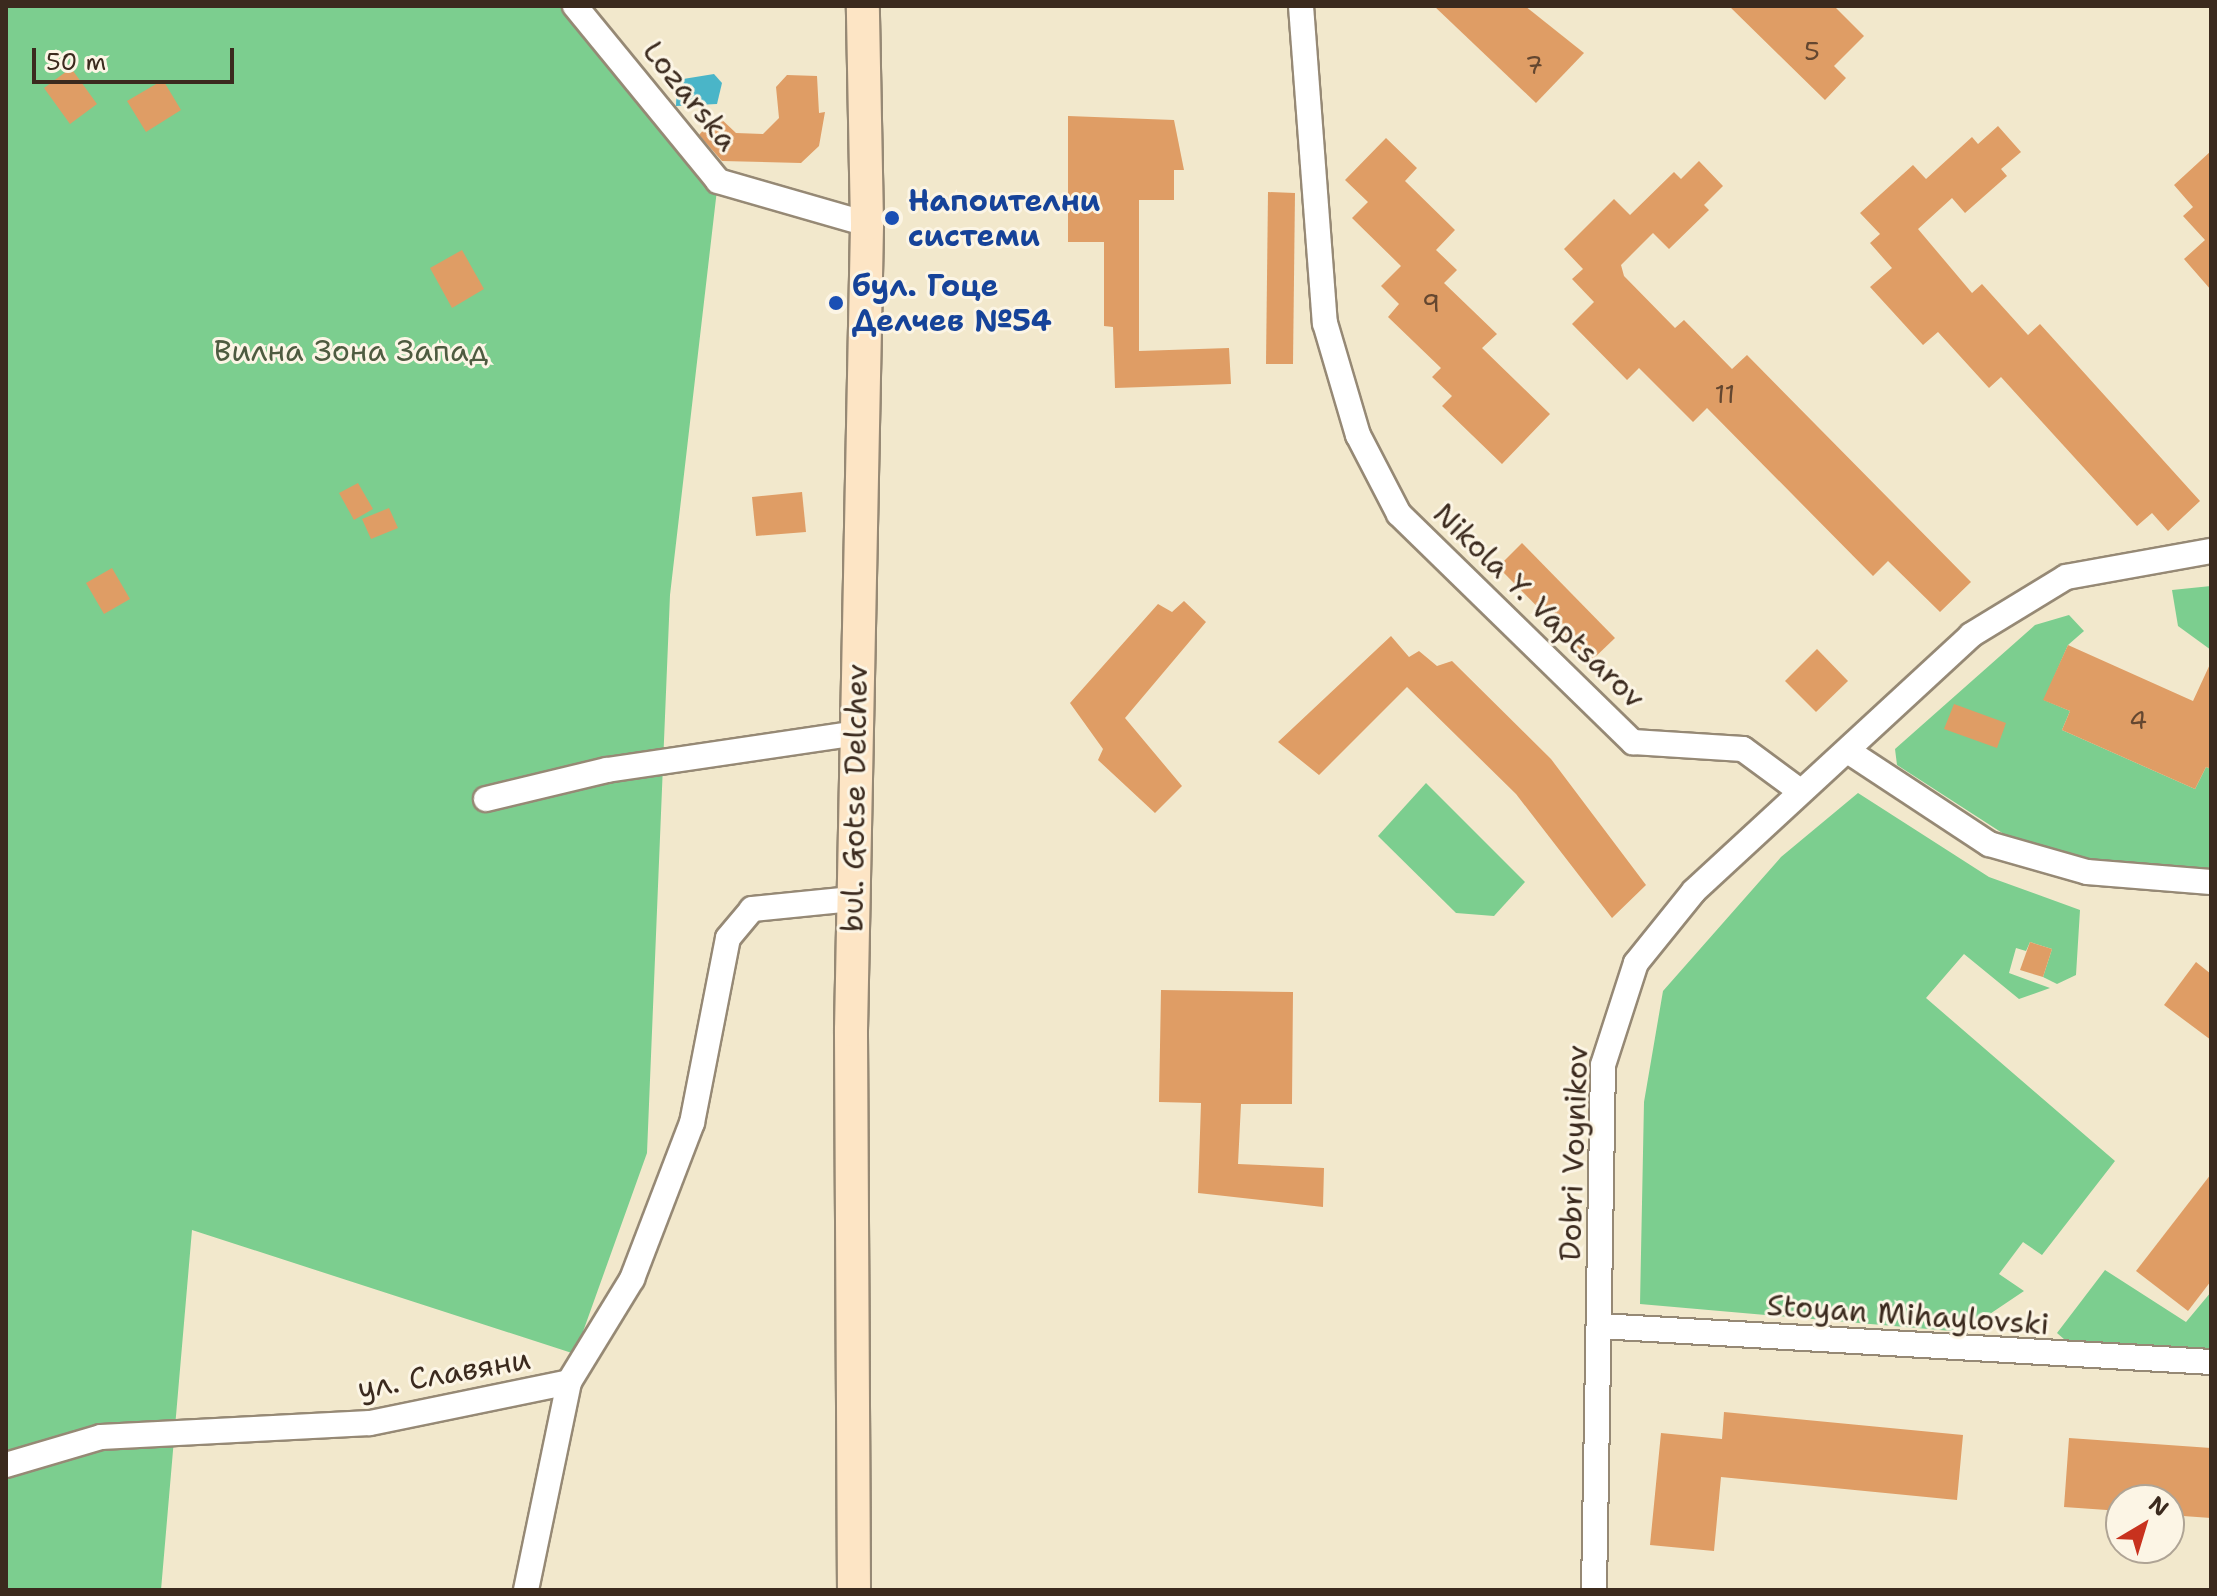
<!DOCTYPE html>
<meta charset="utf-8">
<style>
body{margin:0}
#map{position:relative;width:2217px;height:1596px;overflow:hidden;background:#f2e8cc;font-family:"Shantell Sans",sans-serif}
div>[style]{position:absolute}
.green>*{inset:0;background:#7cce8f}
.water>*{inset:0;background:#4ab5c8}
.building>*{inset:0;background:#df9d65}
.roads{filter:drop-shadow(2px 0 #968975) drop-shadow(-2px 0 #968975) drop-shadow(0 2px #968975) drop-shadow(0 -2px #968975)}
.minor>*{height:24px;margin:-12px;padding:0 12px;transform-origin:12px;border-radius:12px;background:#fff}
.secondary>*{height:32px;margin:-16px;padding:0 16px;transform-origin:16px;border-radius:16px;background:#fde5c5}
.dots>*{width:22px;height:22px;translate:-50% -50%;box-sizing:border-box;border:4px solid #fcf5e5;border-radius:50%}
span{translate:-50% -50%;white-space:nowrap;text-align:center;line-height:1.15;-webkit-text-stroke:6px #fcf5e5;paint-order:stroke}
.number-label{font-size:26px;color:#644730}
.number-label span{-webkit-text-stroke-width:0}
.street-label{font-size:30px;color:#3b2a1e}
.transit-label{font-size:30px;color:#164399;font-weight:700}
.left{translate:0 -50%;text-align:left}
.park-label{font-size:30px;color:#4e5b40}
.frame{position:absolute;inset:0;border:8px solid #3b2a1e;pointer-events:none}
.north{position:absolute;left:2105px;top:1484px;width:80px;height:80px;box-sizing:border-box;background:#fcf5e5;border:2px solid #afa495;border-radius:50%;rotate:38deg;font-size:22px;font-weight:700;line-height:32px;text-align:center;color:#3b2a1e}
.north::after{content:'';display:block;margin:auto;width:28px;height:36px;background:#c8321e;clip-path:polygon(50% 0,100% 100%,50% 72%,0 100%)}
.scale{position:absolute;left:32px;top:48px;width:202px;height:36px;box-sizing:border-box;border:4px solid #3b2a1e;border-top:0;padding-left:10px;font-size:24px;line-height:28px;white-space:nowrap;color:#3b2a1e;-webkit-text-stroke:6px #fcf5e5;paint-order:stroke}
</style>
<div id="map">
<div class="green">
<div style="clip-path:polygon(6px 6px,575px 6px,718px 181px,670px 595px,647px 1153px,575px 1354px,192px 1230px,161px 1590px,6px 1590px)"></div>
<div style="clip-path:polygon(2211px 586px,2211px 650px,2178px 626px,2172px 590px)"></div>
<div style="clip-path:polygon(2069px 615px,2084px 631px,2068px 645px,2044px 700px,2070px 711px,2062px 730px,2195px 789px,2206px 767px,2211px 769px,2211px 872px,2090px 862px,2010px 838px,1897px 765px,1895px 749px,2035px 625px)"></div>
<div style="clip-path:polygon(1426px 783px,1525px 882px,1494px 916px,1456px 913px,1378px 836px)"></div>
<div style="clip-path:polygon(1858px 793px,1989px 877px,2080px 910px,2076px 975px,2057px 984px,2043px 977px,2052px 949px,2030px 942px,2026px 951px,2016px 948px,2009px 973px,2050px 988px,2019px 999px,1964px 954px,1926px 998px,2115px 1161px,2042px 1255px,2023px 1242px,1999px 1274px,2024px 1291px,1963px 1332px,1640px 1304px,1644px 1102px,1663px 991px,1781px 857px)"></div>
<div style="clip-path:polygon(2105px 1270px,2186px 1322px,2211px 1292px,2211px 1358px,2072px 1346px,2057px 1333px)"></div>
</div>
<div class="water">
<div style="clip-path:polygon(714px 74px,722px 83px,717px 104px,676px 106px,677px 80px)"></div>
</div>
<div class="building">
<div style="clip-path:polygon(1434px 6px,1525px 6px,1584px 53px,1536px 103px)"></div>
<div style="clip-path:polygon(1729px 6px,1834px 6px,1864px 36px,1834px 66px,1846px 78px,1825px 100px)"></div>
<div style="clip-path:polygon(71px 68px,97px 104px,70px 124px,44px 88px)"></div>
<div style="clip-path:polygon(787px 75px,817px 76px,819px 113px,825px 112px,819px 146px,801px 163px,722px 161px,699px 135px,717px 115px,736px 133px,763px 134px,779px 118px,776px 87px)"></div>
<div style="clip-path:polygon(163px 80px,181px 110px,146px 132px,127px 101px)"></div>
<div style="clip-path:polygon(1068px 116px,1174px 120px,1184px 170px,1174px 170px,1174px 200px,1139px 200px,1139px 351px,1229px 348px,1231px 384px,1115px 388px,1113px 327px,1104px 326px,1104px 242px,1068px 242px)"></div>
<div style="clip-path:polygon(1998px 126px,2021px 152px,2001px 169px,2007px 176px,1965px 213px,1952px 198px,1918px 229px,1972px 293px,1982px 284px,2028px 335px,2040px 324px,2200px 501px,2168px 531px,2152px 513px,2137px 526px,2001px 377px,1989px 388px,1938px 332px,1923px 345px,1870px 287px,1892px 268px,1870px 243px,1880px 234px,1860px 213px,1913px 165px,1926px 179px,1972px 137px,1978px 144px)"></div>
<div style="clip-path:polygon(1386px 138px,1417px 168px,1405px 181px,1455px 230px,1436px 250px,1457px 270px,1444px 283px,1497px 334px,1482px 348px,1550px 414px,1502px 464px,1442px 406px,1452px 396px,1432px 377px,1441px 368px,1388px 317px,1399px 304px,1381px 286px,1401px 266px,1352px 218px,1368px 202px,1345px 180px)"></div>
<div style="clip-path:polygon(2211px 151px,2211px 290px,2184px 259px,2205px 240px,2183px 216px,2193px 207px,2174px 185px)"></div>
<div style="clip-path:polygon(1699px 161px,1723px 186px,1704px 205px,1709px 210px,1669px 249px,1653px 233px,1621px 265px,1624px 276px,1675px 328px,1684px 320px,1732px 369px,1747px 355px,1971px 582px,1940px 612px,1888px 561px,1873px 576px,1707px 408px,1693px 422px,1639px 368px,1627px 380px,1572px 324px,1594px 302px,1572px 279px,1583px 269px,1564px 249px,1614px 199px,1630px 215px,1674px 172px,1681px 179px)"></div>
<div style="clip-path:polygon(1268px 192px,1295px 193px,1293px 364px,1266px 364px)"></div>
<div style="clip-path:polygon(462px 250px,484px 289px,452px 308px,430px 268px)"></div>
<div style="clip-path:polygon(358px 483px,373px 509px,354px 520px,339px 493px)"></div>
<div style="clip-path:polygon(802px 492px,806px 532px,756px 536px,752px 497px)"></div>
<div style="clip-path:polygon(389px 508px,398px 528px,371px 539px,362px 519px)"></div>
<div style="clip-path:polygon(1522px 543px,1615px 638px,1591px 661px,1498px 567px)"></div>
<div style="clip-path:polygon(112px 568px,130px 599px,104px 614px,86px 583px)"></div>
<div style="clip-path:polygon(1184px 601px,1206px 622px,1125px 718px,1182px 786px,1155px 813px,1098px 760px,1103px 749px,1070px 703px,1158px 604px,1172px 612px)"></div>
<div style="clip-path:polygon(1391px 636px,1409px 657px,1419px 651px,1437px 666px,1452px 661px,1551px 759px,1646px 885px,1612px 918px,1516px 794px,1407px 687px,1319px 775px,1278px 742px)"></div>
<div style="clip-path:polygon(2068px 645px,2193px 701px,2211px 662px,2211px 769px,2206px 767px,2195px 789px,2062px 730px,2070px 711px,2043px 700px)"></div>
<div style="clip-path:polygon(1817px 649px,1848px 681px,1816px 712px,1785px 681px)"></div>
<div style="clip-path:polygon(1954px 704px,2006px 723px,1997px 748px,1944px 729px)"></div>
<div style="clip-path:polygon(2030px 942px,2052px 949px,2043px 977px,2020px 970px)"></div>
<div style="clip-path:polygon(2196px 962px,2211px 974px,2211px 1040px,2164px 1005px)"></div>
<div style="clip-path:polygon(1161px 990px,1293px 992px,1292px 1104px,1241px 1104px,1238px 1164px,1324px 1168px,1323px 1207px,1198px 1193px,1201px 1103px,1159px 1102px)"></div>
<div style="clip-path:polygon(2211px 1174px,2211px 1281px,2188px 1311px,2136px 1271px)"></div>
<div style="clip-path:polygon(1724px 1412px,1963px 1435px,1957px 1500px,1721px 1477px,1714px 1551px,1650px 1545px,1661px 1433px,1722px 1439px)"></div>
<div style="clip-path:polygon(2069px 1438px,2211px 1448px,2211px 1518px,2169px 1515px,2169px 1500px,2121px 1500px,2121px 1511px,2064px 1507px)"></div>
</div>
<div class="roads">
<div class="minor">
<div style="left:575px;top:6px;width:226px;rotate:50.7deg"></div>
<div style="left:718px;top:181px;width:155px;rotate:16.1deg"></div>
<div style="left:1301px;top:6px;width:318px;rotate:85.7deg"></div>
<div style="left:1325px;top:323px;width:117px;rotate:73.6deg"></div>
<div style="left:1358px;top:435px;width:89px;rotate:62.6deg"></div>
<div style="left:1399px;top:514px;width:327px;rotate:44.3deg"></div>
<div style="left:1633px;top:742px;width:110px;rotate:3.6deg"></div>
<div style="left:1743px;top:749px;width:71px;rotate:36.4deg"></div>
<div style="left:1848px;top:751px;width:169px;rotate:33.4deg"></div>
<div style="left:1989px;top:844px;width:102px;rotate:15.9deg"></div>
<div style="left:2087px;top:872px;width:124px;rotate:4.6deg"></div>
<div style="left:486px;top:799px;width:124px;rotate:-13.5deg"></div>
<div style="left:607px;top:770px;width:254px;rotate:-8.4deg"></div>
<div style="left:1600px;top:1326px;width:612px;rotate:3.37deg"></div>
<div style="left:6px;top:1465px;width:99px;rotate:-16.4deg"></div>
<div style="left:101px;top:1437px;width:269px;rotate:-3deg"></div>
<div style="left:370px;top:1423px;width:203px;rotate:-11.6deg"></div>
<div style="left:569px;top:1382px;width:121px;rotate:-58.5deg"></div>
<div style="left:632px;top:1279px;width:167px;rotate:-69deg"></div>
<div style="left:692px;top:1123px;width:188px;rotate:-79deg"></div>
<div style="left:728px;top:938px;width:38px;rotate:-50deg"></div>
<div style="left:752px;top:909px;width:101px;rotate:-5.7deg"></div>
<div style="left:526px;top:1590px;width:212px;rotate:-78.3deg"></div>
<div style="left:1594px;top:1590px;width:525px;rotate:-89.02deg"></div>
<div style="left:1603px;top:1065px;width:107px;rotate:-72.1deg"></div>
<div style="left:1636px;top:963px;width:92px;rotate:-51.1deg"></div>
<div style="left:1694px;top:891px;width:377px;rotate:-42.7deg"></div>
<div style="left:1971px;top:635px;width:111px;rotate:-31.4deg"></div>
<div style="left:2066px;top:577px;width:147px;rotate:-10.2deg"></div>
</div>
<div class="secondary">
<div style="left:854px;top:1590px;width:560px;rotate:-90.31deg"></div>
<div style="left:851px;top:1030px;width:806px;rotate:-88.86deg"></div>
<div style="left:867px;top:224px;width:218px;rotate:-91.1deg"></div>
</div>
</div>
<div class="dots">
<div style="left:892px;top:218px;background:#1a4fb4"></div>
<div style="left:836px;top:303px;background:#1a4fb4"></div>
</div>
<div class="number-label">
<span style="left:1812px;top:51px">5</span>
<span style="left:1534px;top:65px">7</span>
<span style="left:1431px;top:303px">9</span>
<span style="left:1725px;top:394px">11</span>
<span style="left:2138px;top:720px">4</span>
</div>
<div class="street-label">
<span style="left:690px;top:96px;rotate:51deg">Lozarska</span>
<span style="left:1539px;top:606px;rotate:44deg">Nikola Y. Vaptsarov</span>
<span style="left:855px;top:798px;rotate:-89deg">bul. Gotse Delchev</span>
<span style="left:1574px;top:1153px;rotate:-88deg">Dobri Voynikov</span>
<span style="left:1908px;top:1315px;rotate:4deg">Stoyan Mihaylovski</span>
<span style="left:444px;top:1374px;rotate:-10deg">ул. Славяни</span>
</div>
<div class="transit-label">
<span class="left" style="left:908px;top:218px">Напоителни<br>системи</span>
<span class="left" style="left:852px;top:303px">бул. Гоце<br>Делчев №54</span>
</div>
<div class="park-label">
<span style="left:351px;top:351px">Вилна Зона Запад</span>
</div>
<div class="frame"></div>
<div class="north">N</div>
<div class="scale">50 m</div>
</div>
